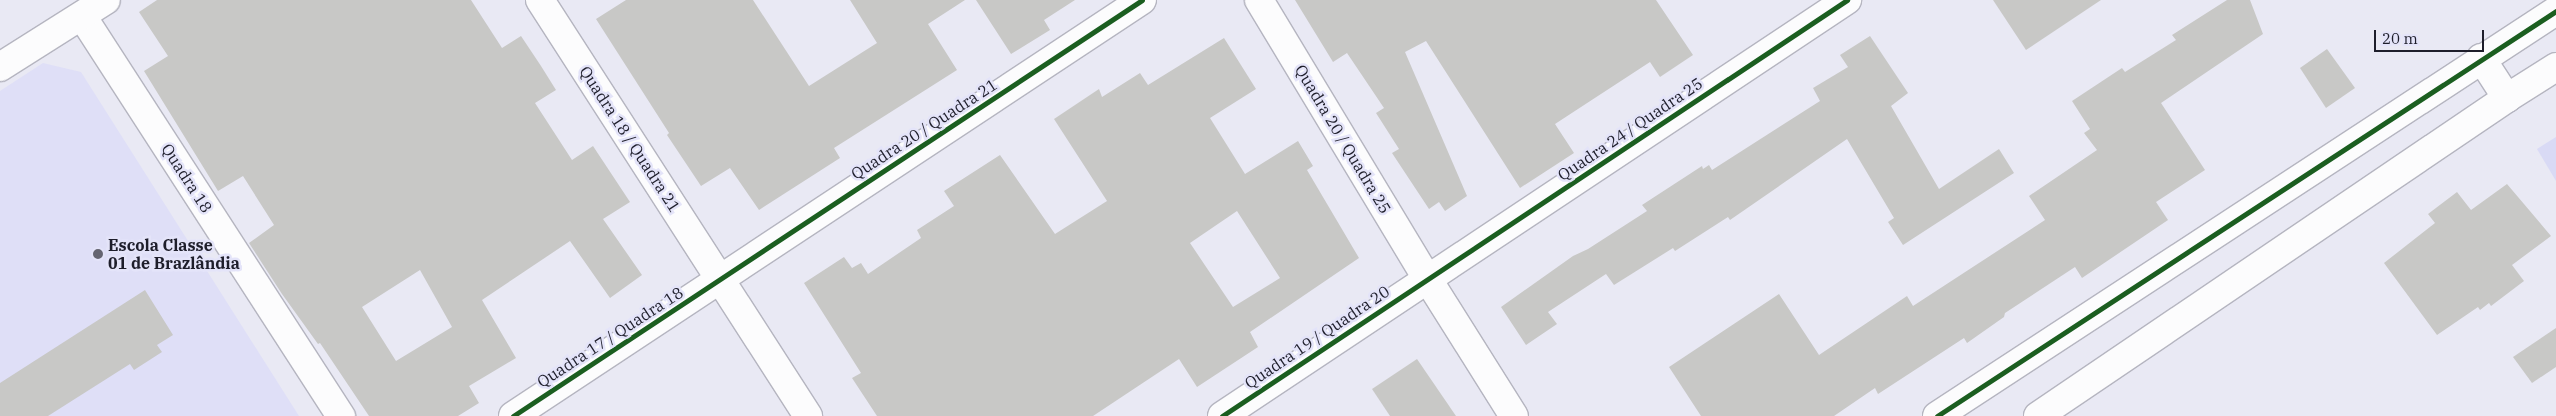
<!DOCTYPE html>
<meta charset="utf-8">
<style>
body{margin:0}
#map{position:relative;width:2556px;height:416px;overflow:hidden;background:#e9e9f4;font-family:"IBM Plex Serif",serif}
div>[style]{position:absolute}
.built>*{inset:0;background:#dfdff7}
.green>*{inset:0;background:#d9daf5}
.building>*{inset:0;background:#c8c8c6}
.roads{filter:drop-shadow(1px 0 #b5b5c0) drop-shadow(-1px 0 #b5b5c0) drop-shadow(0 1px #b5b5c0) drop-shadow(0 -1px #b5b5c0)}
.minor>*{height:28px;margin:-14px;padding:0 14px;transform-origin:14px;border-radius:14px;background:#fcfcfd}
.cycleway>*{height:5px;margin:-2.5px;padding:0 2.5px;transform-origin:2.5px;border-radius:2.5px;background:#1b5e20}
.dots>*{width:14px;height:14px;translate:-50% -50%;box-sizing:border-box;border:2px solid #e4e4f9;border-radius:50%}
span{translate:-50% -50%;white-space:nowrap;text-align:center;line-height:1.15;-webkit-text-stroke:5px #e4e4f9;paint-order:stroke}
.street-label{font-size:16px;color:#1e1e2b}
.poi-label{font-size:16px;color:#1e1e2b;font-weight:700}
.left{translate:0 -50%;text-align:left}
.scale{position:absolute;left:2374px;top:30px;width:110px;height:22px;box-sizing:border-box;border:2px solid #1e1e2b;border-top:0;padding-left:6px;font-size:15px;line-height:18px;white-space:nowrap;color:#1e1e2b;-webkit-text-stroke:4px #e4e4f9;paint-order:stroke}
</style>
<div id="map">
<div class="built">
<div style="clip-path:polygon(43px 63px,81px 72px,299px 416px,0 416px,0 91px)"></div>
</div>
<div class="green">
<div style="clip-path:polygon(2556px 137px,2556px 181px,2537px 149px)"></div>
</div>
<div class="building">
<div style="clip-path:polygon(evenodd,157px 0,471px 0,502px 48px,521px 36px,541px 66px,556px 90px,535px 103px,572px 160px,593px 146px,630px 202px,603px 219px,642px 275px,610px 298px,570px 241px,482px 300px,516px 358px,469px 386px,479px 403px,458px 416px,369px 416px,320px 343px,318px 344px,282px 294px,249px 243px,274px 225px,243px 176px,218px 191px,144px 71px,168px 56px,139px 12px,157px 0,420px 270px,452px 327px,396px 361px,362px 307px,420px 270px)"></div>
<div style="clip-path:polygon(626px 0,753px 0,809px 86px,877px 43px,850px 0,965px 0,928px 24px,957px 70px,834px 148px,840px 158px,759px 210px,730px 168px,701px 186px,667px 135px,669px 133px,596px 19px)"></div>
<div style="clip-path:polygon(976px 0,1075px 0,1044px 20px,1050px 30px,1011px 54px)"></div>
<div style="clip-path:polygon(1295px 0,1656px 0,1693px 55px,1660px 77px,1650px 62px,1555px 124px,1574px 153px,1520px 188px,1426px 41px,1405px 52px,1467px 196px,1445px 211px,1439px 202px,1429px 209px,1392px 153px,1399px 149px,1376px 113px,1384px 108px,1347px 53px,1333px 62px)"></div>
<div style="clip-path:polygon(1993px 0,2101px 0,2026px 50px)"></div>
<div style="clip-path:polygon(2227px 0,2250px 0,2263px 34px,2161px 103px,2205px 170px,2156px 202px,2168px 220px,2082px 278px,2075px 267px,2005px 313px,2004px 317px,1967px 343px,1964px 338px,1878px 394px,1875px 388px,1834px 416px,1701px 416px,1669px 367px,1779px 294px,1819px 355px,1907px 296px,1913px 306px,2045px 220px,2029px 196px,2097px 150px,2084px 133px,2090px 129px,2072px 101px,2122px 68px,2125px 72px,2176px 40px,2172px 35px)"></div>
<div style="clip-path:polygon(1870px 36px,1908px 93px,1891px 106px,1939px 189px,1999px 149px,2014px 173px,1903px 245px,1888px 222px,1894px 218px,1847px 139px,1730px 220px,1728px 217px,1675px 251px,1673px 248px,1614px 285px,1606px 274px,1548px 312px,1557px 324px,1526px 345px,1501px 307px,1573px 256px,1588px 249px,1647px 211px,1642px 205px,1702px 166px,1703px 169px,1709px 165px,1712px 170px,1820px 101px,1813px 88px,1848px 67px,1840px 55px)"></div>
<div style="clip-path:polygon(evenodd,1224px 38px,1256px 89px,1210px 118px,1245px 174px,1298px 141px,1313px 166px,1307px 170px,1359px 258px,1250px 332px,1258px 347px,1197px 387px,1179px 359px,1093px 416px,877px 416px,852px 378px,861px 373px,804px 283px,844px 257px,852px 268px,861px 263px,868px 274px,921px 238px,917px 230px,954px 206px,944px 191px,1000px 155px,1055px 234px,1107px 201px,1054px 119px,1099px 89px,1102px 97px,1140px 73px,1148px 85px,1224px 38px,1237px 211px,1280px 278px,1233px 307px,1190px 243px,1237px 211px)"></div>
<div style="clip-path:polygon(2327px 49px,2355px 88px,2326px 108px,2300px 68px)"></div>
<div style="clip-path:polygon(2507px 184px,2551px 236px,2512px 265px,2524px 281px,2491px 306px,2489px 303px,2480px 310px,2478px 307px,2437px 335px,2384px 263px,2435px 223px,2428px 214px,2457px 192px,2471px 210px)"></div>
<div style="clip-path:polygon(145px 290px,173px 335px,157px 345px,162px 352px,134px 370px,130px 364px,48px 416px,0 416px,0 383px)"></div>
<div style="clip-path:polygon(2556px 328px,2556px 367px,2532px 383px,2513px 357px)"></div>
<div style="clip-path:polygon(1417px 359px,1456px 416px,1390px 416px,1372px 389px)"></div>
</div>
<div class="roads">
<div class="minor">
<div style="left:540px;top:0;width:495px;rotate:57.2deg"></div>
<div style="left:1259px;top:0;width:325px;rotate:58.9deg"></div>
<div style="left:1427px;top:278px;width:163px;rotate:57.8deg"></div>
<div style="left:82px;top:16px;width:477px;rotate:57.1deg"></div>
<div style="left:2481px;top:58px;width:48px;rotate:57deg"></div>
<div style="left:0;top:67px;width:125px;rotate:-32.3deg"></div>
<div style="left:513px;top:416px;width:754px;rotate:-33.48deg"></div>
<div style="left:1222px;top:416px;width:751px;rotate:-33.65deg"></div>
<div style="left:1937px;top:416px;width:740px;rotate:-33.2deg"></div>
<div style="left:2038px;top:416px;width:567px;rotate:-34.14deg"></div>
<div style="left:2507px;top:98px;width:58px;rotate:-32.3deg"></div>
</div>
</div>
<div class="cycleway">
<div style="left:513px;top:416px;width:754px;rotate:-33.48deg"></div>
<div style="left:1222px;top:416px;width:751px;rotate:-33.65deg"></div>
<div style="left:1937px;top:416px;width:740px;rotate:-33.2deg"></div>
</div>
<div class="dots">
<div style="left:98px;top:254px;background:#656571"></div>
</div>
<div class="street-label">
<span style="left:924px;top:129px;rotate:-33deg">Quadra 20 / Quadra 21</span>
<span style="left:1630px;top:129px;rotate:-34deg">Quadra 24 / Quadra 25</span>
<span style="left:630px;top:139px;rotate:57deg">Quadra 18 / Quadra 21</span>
<span style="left:1343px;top:139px;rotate:59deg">Quadra 20 / Quadra 25</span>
<span style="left:187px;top:178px;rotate:57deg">Quadra 18</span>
<span style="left:610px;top:337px;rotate:-33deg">Quadra 17 / Quadra 18</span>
<span style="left:1317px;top:337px;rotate:-34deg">Quadra 19 / Quadra 20</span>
</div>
<div class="poi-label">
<span class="left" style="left:108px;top:254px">Escola Classe<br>01 de Brazlândia</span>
</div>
<div class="scale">20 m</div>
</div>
